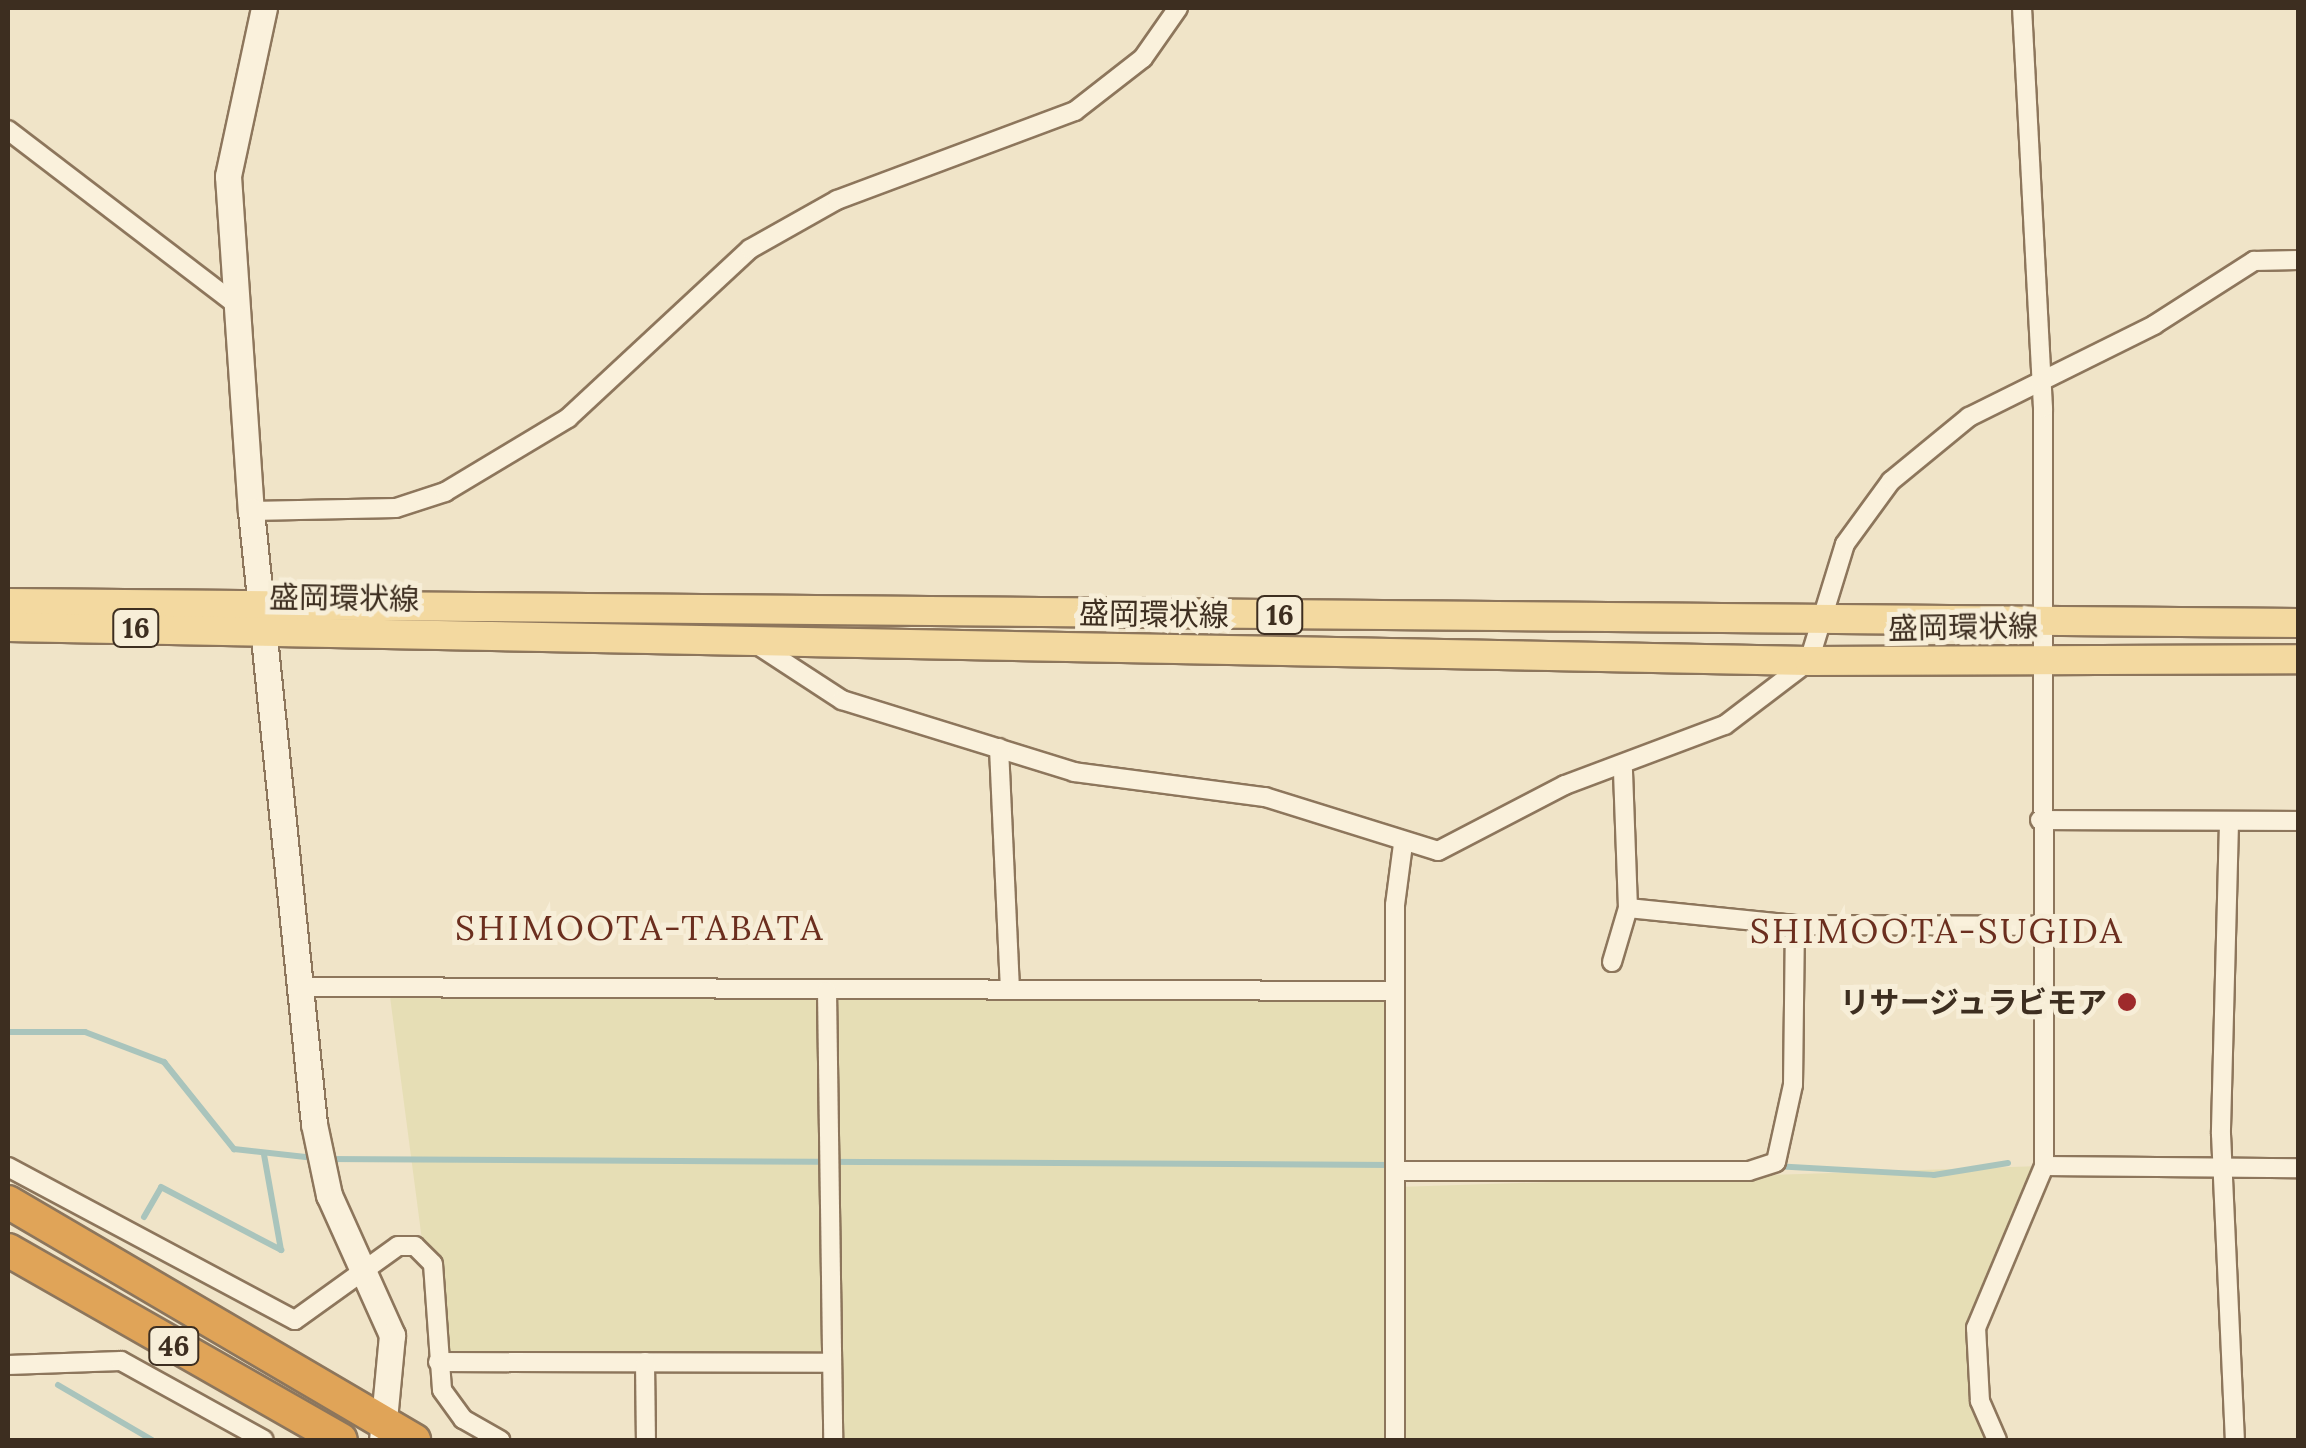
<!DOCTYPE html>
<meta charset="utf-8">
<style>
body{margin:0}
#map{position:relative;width:2306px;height:1448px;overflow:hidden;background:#f0e4c8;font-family:Lora,"Noto Sans JP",serif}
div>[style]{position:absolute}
.farmland>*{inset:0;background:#e6deb5}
.stream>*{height:6px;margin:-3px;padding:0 3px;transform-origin:3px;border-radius:3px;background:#a9c4bc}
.roads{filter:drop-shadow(2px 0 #8d765c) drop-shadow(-2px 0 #8d765c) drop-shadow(0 2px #8d765c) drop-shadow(0 -2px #8d765c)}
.street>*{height:18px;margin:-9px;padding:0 9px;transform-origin:9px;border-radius:9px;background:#faf1dc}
.secondary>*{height:25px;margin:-12.5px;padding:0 12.5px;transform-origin:12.5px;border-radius:12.5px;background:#faf1dc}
.primary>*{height:28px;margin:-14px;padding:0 14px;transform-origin:14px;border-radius:14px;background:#f3d9a0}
.highway>*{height:32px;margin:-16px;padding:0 16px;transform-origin:16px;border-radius:16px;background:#e0a458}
.dots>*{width:28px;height:28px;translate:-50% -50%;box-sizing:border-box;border:5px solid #f7eed8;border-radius:50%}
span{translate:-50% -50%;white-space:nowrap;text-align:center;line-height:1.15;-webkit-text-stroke:10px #f7eed8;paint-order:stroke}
.shield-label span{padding:2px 8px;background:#f7eed8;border:2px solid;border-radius:8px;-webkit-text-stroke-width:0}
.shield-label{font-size:28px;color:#3d2e20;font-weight:700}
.street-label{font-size:30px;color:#3d2e20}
.poi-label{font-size:30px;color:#3d2e20;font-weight:700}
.right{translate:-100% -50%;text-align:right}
.quarter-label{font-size:35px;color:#6b2e1e;letter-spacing:2.5px}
.frame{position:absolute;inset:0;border:10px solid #3d2e20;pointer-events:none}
</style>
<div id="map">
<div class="farmland">
<div style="clip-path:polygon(389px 989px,1395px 991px,1398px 1187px,2044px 1166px,1976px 1328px,1994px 1440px,834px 1440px,834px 1363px,438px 1362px)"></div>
</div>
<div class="stream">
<div style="left:8px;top:1032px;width:77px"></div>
<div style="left:85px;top:1032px;width:85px;rotate:20.8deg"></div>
<div style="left:164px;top:1062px;width:112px;rotate:51.2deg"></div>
<div style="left:234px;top:1149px;width:81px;rotate:6.4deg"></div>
<div style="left:326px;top:1159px;width:1067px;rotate:0.32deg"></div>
<div style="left:1775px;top:1166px;width:159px;rotate:3.2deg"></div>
<div style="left:1934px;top:1175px;width:75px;rotate:-9.2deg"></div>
<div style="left:144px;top:1217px;width:34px;rotate:-60deg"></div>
<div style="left:161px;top:1187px;width:136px;rotate:27.7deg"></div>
<div style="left:281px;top:1250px;width:97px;rotate:-100.1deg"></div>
<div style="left:58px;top:1385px;width:109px;rotate:30.3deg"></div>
</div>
<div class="roads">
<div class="street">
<div style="left:8px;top:130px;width:285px;rotate:37.4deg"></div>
<div style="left:251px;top:511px;width:145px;rotate:-1.2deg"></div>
<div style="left:396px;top:508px;width:52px;rotate:-18.1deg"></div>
<div style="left:445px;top:492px;width:144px;rotate:-31deg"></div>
<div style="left:568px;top:418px;width:248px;rotate:-42.9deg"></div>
<div style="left:750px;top:249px;width:100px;rotate:-29.4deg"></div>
<div style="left:837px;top:200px;width:254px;rotate:-20.5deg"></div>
<div style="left:1075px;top:111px;width:86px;rotate:-37.9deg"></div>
<div style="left:1143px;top:58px;width:61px;rotate:-55deg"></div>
<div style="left:756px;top:644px;width:103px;rotate:33.1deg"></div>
<div style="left:842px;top:700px;width:243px;rotate:17.2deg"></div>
<div style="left:1074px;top:772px;width:193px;rotate:7.5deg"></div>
<div style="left:1265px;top:797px;width:181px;rotate:17.3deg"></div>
<div style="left:1438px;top:851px;width:143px;rotate:-27.5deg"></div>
<div style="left:1565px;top:785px;width:171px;rotate:-20.6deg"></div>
<div style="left:1725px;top:725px;width:106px;rotate:-37.3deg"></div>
<div style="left:1809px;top:661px;width:122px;rotate:-72.9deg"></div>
<div style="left:1845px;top:544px;width:78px;rotate:-53.9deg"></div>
<div style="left:1891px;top:481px;width:101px;rotate:-39.4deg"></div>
<div style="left:1969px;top:417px;width:207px;rotate:-26.4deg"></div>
<div style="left:2154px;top:325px;width:119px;rotate:-32.6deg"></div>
<div style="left:2254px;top:261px;width:44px;rotate:-1.3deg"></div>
<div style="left:999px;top:748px;width:240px;rotate:87.4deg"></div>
<div style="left:2040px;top:820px;width:258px;rotate:0.2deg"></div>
<div style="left:2229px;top:823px;width:311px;rotate:91.5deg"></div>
<div style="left:2221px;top:1134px;width:306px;rotate:87.4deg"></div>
<div style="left:1628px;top:908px;width:168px;rotate:5.8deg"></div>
<div style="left:1795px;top:925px;width:245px;rotate:0.2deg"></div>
<div style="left:1612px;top:962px;width:56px;rotate:-73.5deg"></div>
<div style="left:1628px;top:908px;width:138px;rotate:-92.1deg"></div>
<div style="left:303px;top:987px;width:1092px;rotate:0.21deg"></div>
<div style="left:827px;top:991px;width:449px;rotate:89.2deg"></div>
<div style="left:2044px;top:1166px;width:254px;rotate:0.5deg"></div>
<div style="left:8px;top:1167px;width:325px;rotate:28.1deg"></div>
<div style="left:295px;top:1320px;width:127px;rotate:-35.7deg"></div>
<div style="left:398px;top:1246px;width:17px"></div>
<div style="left:415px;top:1246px;width:25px;rotate:45deg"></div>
<div style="left:433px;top:1264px;width:126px;rotate:85.9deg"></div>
<div style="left:442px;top:1390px;width:36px;rotate:54deg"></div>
<div style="left:463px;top:1419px;width:43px;rotate:29.6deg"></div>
<div style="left:1397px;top:1171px;width:352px"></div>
<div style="left:1749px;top:1171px;width:28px;rotate:-18deg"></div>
<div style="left:1776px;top:1162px;width:79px;rotate:-77.6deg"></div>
<div style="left:1793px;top:1085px;width:160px;rotate:-89.3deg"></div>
<div style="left:438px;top:1362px;width:394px;rotate:0.1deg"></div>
<div style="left:645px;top:1362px;width:78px;rotate:89.3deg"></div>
<div style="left:8px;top:1365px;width:113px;rotate:-2deg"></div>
<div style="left:121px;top:1361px;width:163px;rotate:28.9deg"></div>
<div style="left:1395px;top:1440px;width:535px;rotate:-90deg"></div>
<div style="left:1395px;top:905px;width:62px;rotate:-82.5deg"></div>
<div style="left:1997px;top:1440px;width:43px;rotate:-113.6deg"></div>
<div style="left:1980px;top:1401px;width:73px;rotate:-93.1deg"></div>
<div style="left:1976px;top:1328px;width:176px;rotate:-67.2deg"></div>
<div style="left:2044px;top:1166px;width:758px;rotate:-90.08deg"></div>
<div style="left:2043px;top:408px;width:401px;rotate:-93deg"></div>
</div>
<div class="secondary">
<div style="left:264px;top:8px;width:172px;rotate:102.1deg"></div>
<div style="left:228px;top:176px;width:336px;rotate:86.1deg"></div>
<div style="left:251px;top:511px;width:616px;rotate:84.13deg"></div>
<div style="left:314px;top:1124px;width:73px;rotate:78.1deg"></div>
<div style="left:329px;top:1195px;width:154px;rotate:65.8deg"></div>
<div style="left:392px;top:1335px;width:105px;rotate:95.4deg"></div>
</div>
<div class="primary">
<div style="left:8px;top:603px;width:2290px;rotate:0.5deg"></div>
<div style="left:8px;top:627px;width:1801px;rotate:1.08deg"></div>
<div style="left:1809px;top:661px;width:489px;rotate:-0.2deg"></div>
</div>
<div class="highway">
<div style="left:8px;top:1202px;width:471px;rotate:30.4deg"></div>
<div style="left:8px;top:1250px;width:383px;rotate:29.7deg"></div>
</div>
</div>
<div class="dots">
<div style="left:2127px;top:1002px;background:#9e2a2b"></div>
</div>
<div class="shield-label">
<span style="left:1280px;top:615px">16</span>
<span style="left:136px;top:628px">16</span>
<span style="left:174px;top:1346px">46</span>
</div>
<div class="street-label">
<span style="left:344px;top:598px;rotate:1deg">盛岡環状線</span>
<span style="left:1154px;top:614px;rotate:1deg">盛岡環状線</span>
<span style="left:1963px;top:627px;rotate:-1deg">盛岡環状線</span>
</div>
<div class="poi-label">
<span class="right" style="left:2107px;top:1002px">リサージュラビモア</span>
</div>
<div class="quarter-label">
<span style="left:640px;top:928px">SHIMOOTA-TABATA</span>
<span style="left:1937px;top:931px">SHIMOOTA-SUGIDA</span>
</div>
<div class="frame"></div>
</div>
